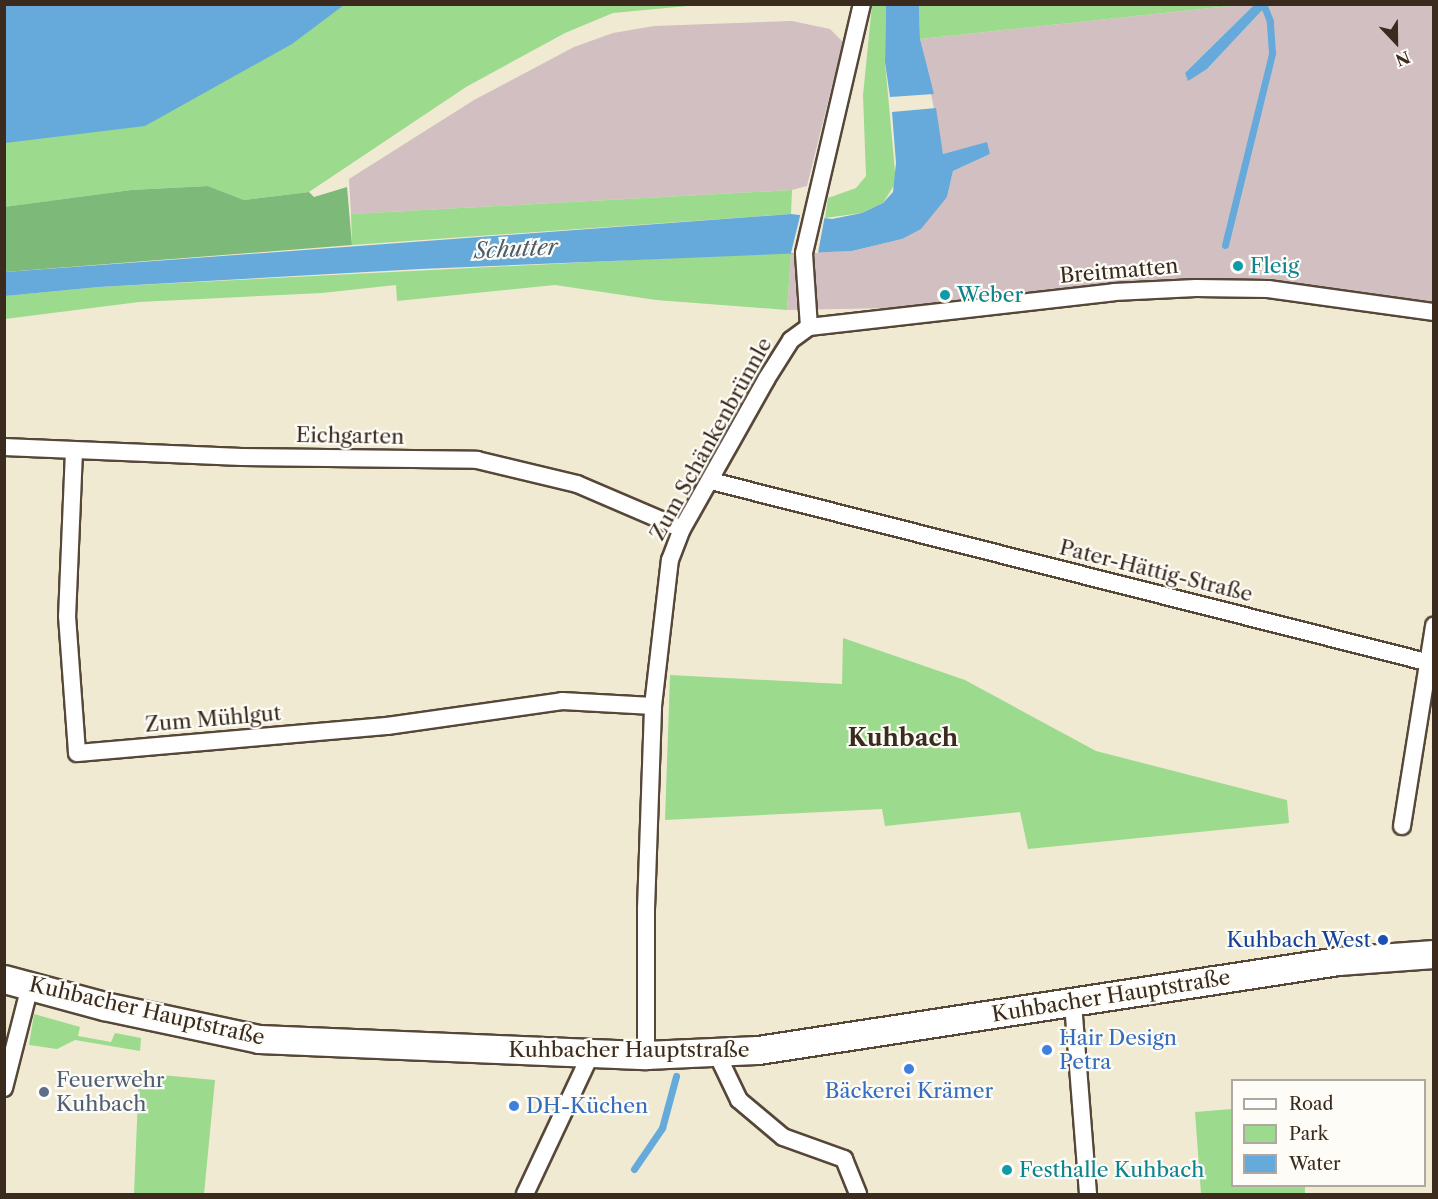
<!DOCTYPE html>
<meta charset="utf-8">
<style>
body{margin:0}
#map{position:relative;width:1438px;height:1199px;overflow:hidden;background:#f1ead2;font-family:"Libre Caslon Text",serif}
div>[style]{position:absolute}
.industrial>*{inset:0;background:#d2bfc1}
.green>*{inset:0;background:#9cda8e}
.forest>*{inset:0;background:#7dba79}
.water>*{inset:0;background:#65aadb}
.pier>*{inset:0;background:#f1ead2}
.stream>*{height:7px;margin:-3.5px;padding:0 3.5px;transform-origin:3.5px;border-radius:3.5px;background:#65aadb}
.roads{filter:drop-shadow(2px 0 #564739) drop-shadow(-2px 0 #564739) drop-shadow(0 2px #564739) drop-shadow(0 -2px #564739)}
.street>*{height:16px;margin:-8px;padding:0 8px;transform-origin:8px;border-radius:8px;background:#fff}
.primary>*{height:27px;margin:-13.5px;padding:0 13.5px;transform-origin:13.5px;border-radius:13.5px;background:#fff}
.dots>*{width:16px;height:16px;translate:-50% -50%;box-sizing:border-box;border:3px solid #fdfcf7;border-radius:50%}
span{translate:-50% -50%;white-space:nowrap;text-align:center;line-height:1.15;-webkit-text-stroke:4.5px #fdfcf7;paint-order:stroke}
.culture-label{font-size:21px;color:#0d838f}
.left{translate:0 -50%;text-align:left}
.street-label{font-size:21px;color:#3b2a1e}
.transit-label{font-size:21px;color:#164399}
.right{translate:-100% -50%;text-align:right}
.shop-label{font-size:21px;color:#366cbe}
.service-label{font-size:21px;color:#4e5e75}
.water-label{font-size:22px;color:#4c5d6a;font-style:italic}
.quarter-label{font-size:24px;color:#3b2a1e;font-weight:700}
.frame{position:absolute;inset:0;border:6px solid #3b2a1e;pointer-events:none}
.legend{position:absolute;left:1231px;top:1079px;width:195px;height:108px;box-sizing:border-box;background:#fdfcf7;border:2px solid #afa8a0;margin:0;padding:8px 10px;list-style:none;font-size:18px;color:#3b2a1e}
.legend li{display:flex;align-items:center;gap:12px;height:30px}
.legend b{width:30px;border:2px solid #afa8a0}
.north{position:absolute;left:1366px;top:12px;width:60px;height:60px;-webkit-text-stroke:4px #fdfcf7;paint-order:stroke;rotate:158deg;font-size:16px;font-weight:700;line-height:24px;text-align:center;color:#3b2a1e}
.north::after{content:'';display:block;margin:auto;width:21px;height:27px;background:#3b2a1e;clip-path:polygon(50% 0,100% 100%,50% 72%,0 100%)}
</style>
<div id="map">
<div class="industrial">
<div style="clip-path:polygon(1239px 5px,1254px 5px,1185px 73px,1188px 80px,1207px 69px,1267px 5px,1433px 5px,1433px 304px,1268px 283px,945px 307px,787px 310px,791px 253px,852px 251px,902px 239px,947px 197px,953px 171px,990px 154px,986px 143px,943px 154px,920px 39px)"></div>
<div style="clip-path:polygon(792px 21px,830px 29px,843px 42px,807px 186px,792px 190px,351px 214px,349px 179px,474px 100px,574px 47px,613px 33px,654px 26px)"></div>
</div>
<div class="green">
<div style="clip-path:polygon(919px 4px,1239px 5px,920px 39px)"></div>
<div style="clip-path:polygon(282px 5px,698px 5px,613px 13px,565px 33px,466px 87px,309px 192px,244px 200px,208px 186px,131px 190px,5px 207px,4px 106px)"></div>
<div style="clip-path:polygon(872px 5px,886px 5px,885px 62px,896px 182px,883px 203px,862px 213px,825px 218px,828px 198px,856px 188px,866px 176px,863px 95px)"></div>
<div style="clip-path:polygon(792px 190px,791px 214px,352px 245px,351px 214px)"></div>
<div style="clip-path:polygon(786px 252px,791px 253px,787px 310px,656px 300px,555px 285px,397px 301px,396px 285px,322px 293px,139px 302px,5px 319px,4px 296px,99px 287px)"></div>
<div style="clip-path:polygon(843px 638px,965px 680px,1096px 751px,1287px 800px,1289px 823px,1028px 849px,1020px 812px,885px 826px,882px 809px,665px 820px,670px 675px,842px 684px)"></div>
<div style="clip-path:polygon(34px 1014px,80px 1027px,78px 1036px,111px 1042px,115px 1033px,141px 1038px,140px 1051px,75px 1040px,57px 1049px,29px 1045px)"></div>
<div style="clip-path:polygon(139px 1073px,215px 1080px,204px 1194px,134px 1194px)"></div>
<div style="clip-path:polygon(1232px 1109px,1232px 1186px,1305px 1186px,1305px 1194px,1201px 1194px,1195px 1112px)"></div>
</div>
<div class="forest">
<div style="clip-path:polygon(208px 186px,244px 200px,309px 192px,314px 197px,347px 187px,352px 245px,5px 272px,4px 207px,131px 190px)"></div>
</div>
<div class="water">
<div style="clip-path:polygon(4px 5px,5px 4px,344px 5px,292px 44px,145px 126px,5px 143px)"></div>
<div style="clip-path:polygon(886px 5px,919px 5px,920px 39px,934px 94px,890px 97px,885px 62px)"></div>
<div style="clip-path:polygon(1254px 5px,1267px 5px,1207px 69px,1188px 81px,1185px 73px)"></div>
<div style="clip-path:polygon(936px 108px,943px 154px,987px 142px,990px 154px,953px 171px,947px 197px,921px 229px,902px 239px,852px 251px,420px 269px,99px 287px,5px 296px,5px 272px,791px 214px,832px 219px,862px 213px,883px 203px,893px 192px,896px 163px,892px 112px)"></div>
</div>
<div class="pier">
<div style="clip-path:polygon(801px 212px,825px 215px,818px 253px,791px 253px)"></div>
</div>
<div class="stream">
<div style="left:1225px;top:245px;width:198px;rotate:-76.2deg"></div>
<div style="left:1272px;top:53px;width:32px;rotate:-94deg"></div>
<div style="left:1270px;top:21px;width:18px;rotate:-112deg"></div>
<div style="left:634px;top:1169px;width:50px;rotate:-55.7deg"></div>
<div style="left:662px;top:1128px;width:54px;rotate:-74.9deg"></div>
</div>
<div class="roads">
<div class="street">
<div style="left:809px;top:327px;width:307px;rotate:-6.5deg"></div>
<div style="left:1114px;top:292px;width:82px;rotate:-2.8deg"></div>
<div style="left:1196px;top:288px;width:72px;rotate:0.8deg"></div>
<div style="left:1268px;top:289px;width:168px;rotate:7.9deg"></div>
<div style="left:809px;top:327px;width:74px;rotate:-93.9deg"></div>
<div style="left:804px;top:253px;width:256px;rotate:-76.9deg"></div>
<div style="left:4px;top:447px;width:238px;rotate:2.4deg"></div>
<div style="left:242px;top:457px;width:235px;rotate:0.7deg"></div>
<div style="left:477px;top:460px;width:103px;rotate:13.5deg"></div>
<div style="left:577px;top:484px;width:114px;rotate:23.2deg"></div>
<div style="left:74px;top:451px;width:165px;rotate:92.4deg"></div>
<div style="left:67px;top:616px;width:137px;rotate:85.8deg"></div>
<div style="left:77px;top:753px;width:311px;rotate:-5deg"></div>
<div style="left:387px;top:726px;width:177px;rotate:-8.1deg"></div>
<div style="left:562px;top:701px;width:91px;rotate:3.1deg"></div>
<div style="left:711px;top:481px;width:746px;rotate:14.2deg"></div>
<div style="left:1402px;top:826px;width:203px;rotate:-80.9deg"></div>
<div style="left:1073px;top:1003px;width:192px;rotate:85.5deg"></div>
<div style="left:716px;top:1052px;width:53px;rotate:64.4deg"></div>
<div style="left:739px;top:1100px;width:57px;rotate:40.1deg"></div>
<div style="left:783px;top:1137px;width:65px;rotate:19.8deg"></div>
<div style="left:844px;top:1159px;width:38px;rotate:68deg"></div>
<div style="left:646px;top:1055px;width:146px;rotate:-90deg"></div>
<div style="left:646px;top:909px;width:203px;rotate:-88deg"></div>
<div style="left:653px;top:706px;width:147px;rotate:-83.4deg"></div>
<div style="left:670px;top:560px;width:33px;rotate:-69deg"></div>
<div style="left:682px;top:529px;width:173px;rotate:-60.6deg"></div>
<div style="left:767px;top:378px;width:45px;rotate:-57.7deg"></div>
<div style="left:791px;top:340px;width:22px;rotate:-36deg"></div>
<div style="left:4px;top:1088px;width:105px;rotate:-75.7deg"></div>
<div style="left:525px;top:1194px;width:155px;rotate:-64.8deg"></div>
</div>
<div class="primary">
<div style="left:4px;top:979px;width:104px;rotate:15.1deg"></div>
<div style="left:104px;top:1006px;width:158px;rotate:12deg"></div>
<div style="left:259px;top:1039px;width:387px;rotate:2.4deg"></div>
<div style="left:646px;top:1055px;width:112px;rotate:-2.6deg"></div>
<div style="left:758px;top:1050px;width:587px;rotate:-8.72deg"></div>
<div style="left:1338px;top:961px;width:96px;rotate:-4.2deg"></div>
</div>
</div>
<div class="dots">
<div style="left:1238px;top:266px;background:#0f9aa8"></div>
<div style="left:945px;top:295px;background:#0f9aa8"></div>
<div style="left:1383px;top:940px;background:#1a4fb4"></div>
<div style="left:1047px;top:1050px;background:#3f7fe0"></div>
<div style="left:909px;top:1069px;background:#3f7fe0"></div>
<div style="left:44px;top:1092px;background:#5c6f8a"></div>
<div style="left:514px;top:1106px;background:#3f7fe0"></div>
<div style="left:1007px;top:1170px;background:#0f9aa8"></div>
</div>
<div class="culture-label">
<span class="left" style="left:1250px;top:266px">Fleig</span>
<span class="left" style="left:957px;top:295px">Weber</span>
<span class="left" style="left:1019px;top:1170px">Festhalle Kuhbach</span>
</div>
<div class="street-label">
<span style="left:1119px;top:271px;rotate:-5deg">Breitmatten</span>
<span style="left:350px;top:436px;rotate:1deg">Eichgarten</span>
<span style="left:711px;top:439px;rotate:-61deg">Zum Schänkenbrünnle</span>
<span style="left:1156px;top:571px;rotate:14deg">Pater-Hättig-Straße</span>
<span style="left:213px;top:719px;rotate:-5deg">Zum Mühlgut</span>
<span style="left:1111px;top:996px;rotate:-9deg">Kuhbacher Hauptstraße</span>
<span style="left:147px;top:1011px;rotate:13deg">Kuhbacher Hauptstraße</span>
<span style="left:629px;top:1050px">Kuhbacher Hauptstraße</span>
</div>
<div class="transit-label">
<span class="right" style="left:1371px;top:940px">Kuhbach West</span>
</div>
<div class="shop-label">
<span class="left" style="left:1059px;top:1050px">Hair Design<br>Petra</span>
<span style="left:909px;top:1091px">Bäckerei Krämer</span>
<span class="left" style="left:526px;top:1106px">DH-Küchen</span>
</div>
<div class="service-label">
<span class="left" style="left:56px;top:1092px">Feuerwehr<br>Kuhbach</span>
</div>
<div class="water-label">
<span style="left:516px;top:249px;rotate:-3deg">Schutter</span>
</div>
<div class="quarter-label">
<span style="left:903px;top:738px">Kuhbach</span>
</div>
<div class="frame"></div>
<ul class="legend">
<li><b style="height:8px;background:#fff"></b>Road</li>
<li><b style="height:16px;background:#9cda8e"></b>Park</li>
<li><b style="height:16px;background:#65aadb"></b>Water</li>
</ul>
<div class="north">N</div>
</div>
